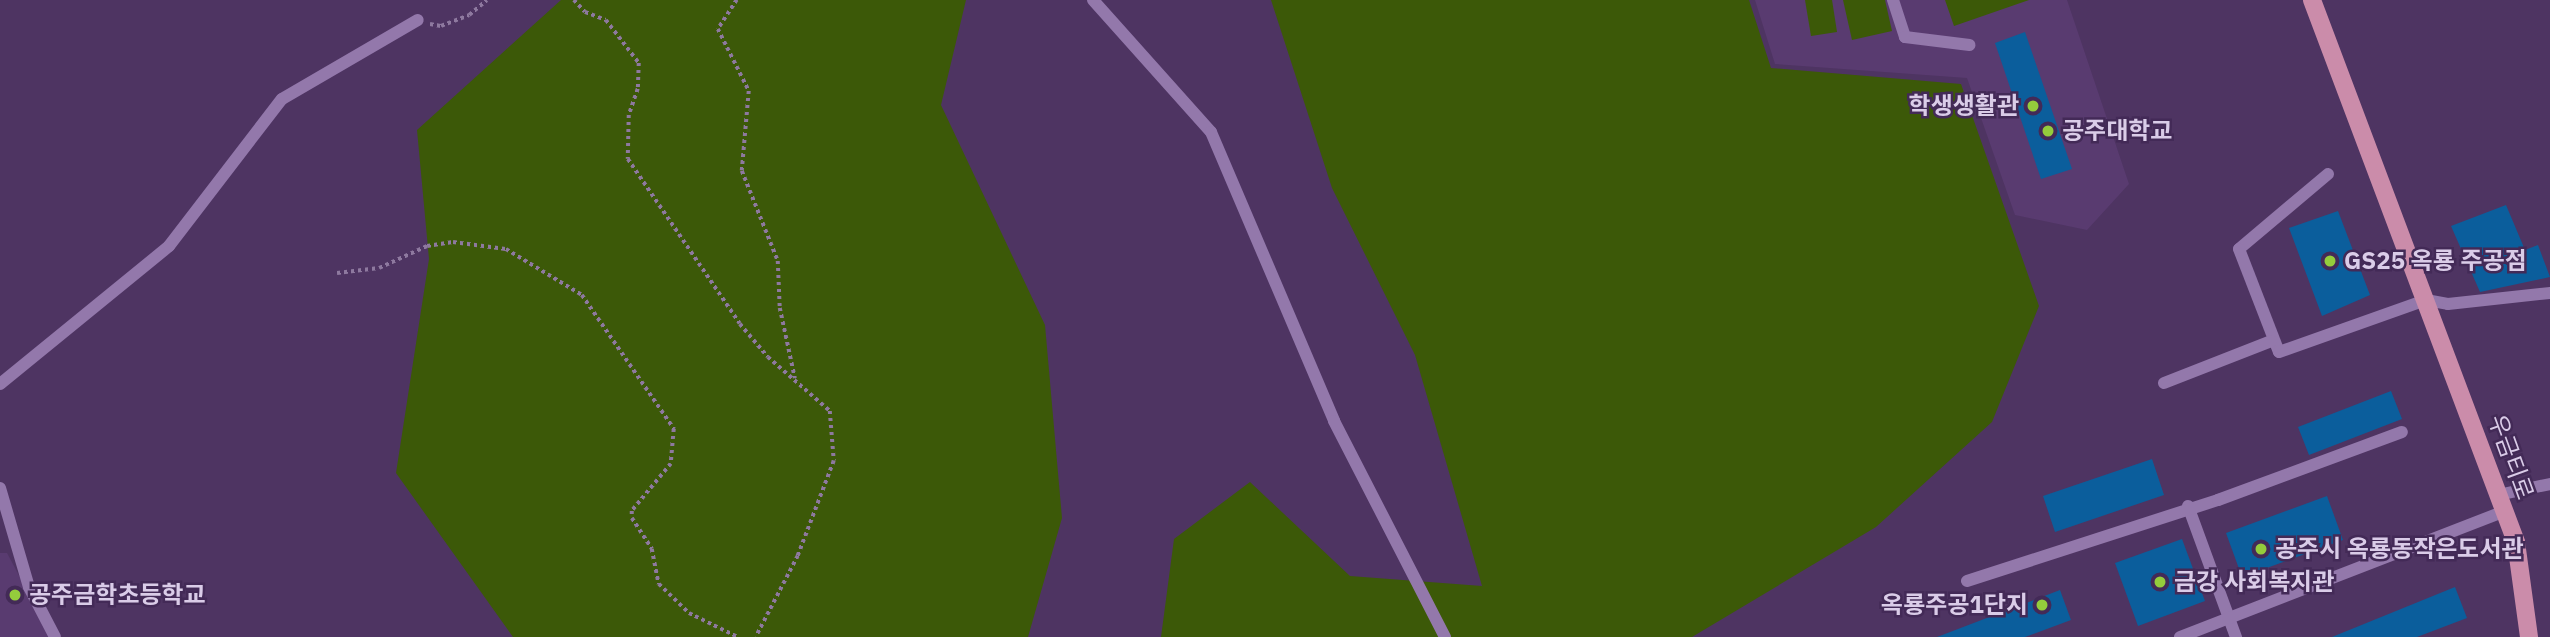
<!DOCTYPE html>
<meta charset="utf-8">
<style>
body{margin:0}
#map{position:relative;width:2550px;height:637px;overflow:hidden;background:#4e3462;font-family:"IBM Plex Sans","Noto Sans KR",sans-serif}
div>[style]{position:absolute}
.built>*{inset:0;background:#593b70}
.green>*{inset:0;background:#3c5908}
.building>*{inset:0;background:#0b5e9c}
.path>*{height:3.5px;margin-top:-1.75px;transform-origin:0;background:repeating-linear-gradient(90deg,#8e799f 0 3.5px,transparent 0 7px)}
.minor>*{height:12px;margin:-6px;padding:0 6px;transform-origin:6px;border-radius:6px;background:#9378ab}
.major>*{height:18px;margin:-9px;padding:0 9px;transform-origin:9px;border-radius:9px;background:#cb8caa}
.dots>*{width:19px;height:19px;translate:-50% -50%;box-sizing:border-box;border:4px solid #432a57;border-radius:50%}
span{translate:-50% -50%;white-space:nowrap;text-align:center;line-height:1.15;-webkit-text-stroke:5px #432a57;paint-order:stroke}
.poi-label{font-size:24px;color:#dacce8;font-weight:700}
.right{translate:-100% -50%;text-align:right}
.left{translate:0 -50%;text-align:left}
.street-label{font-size:24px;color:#dacce8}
</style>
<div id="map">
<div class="built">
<div style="clip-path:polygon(1755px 0,2067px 0,2129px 184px,2087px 230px,2015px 215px,1967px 78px,1775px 64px)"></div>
<div style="clip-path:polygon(0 553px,7px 553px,52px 637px,0 637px)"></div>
</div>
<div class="green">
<div style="clip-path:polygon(561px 0,966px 0,941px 105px,1045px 325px,1062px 518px,1028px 637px,513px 637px,396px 473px,429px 259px,417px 130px)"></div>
<div style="clip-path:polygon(1271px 0,1749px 0,1771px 68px,1961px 84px,2039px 306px,1992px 422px,1876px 527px,1692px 637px,1161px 637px,1174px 539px,1250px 482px,1350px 576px,1482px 586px,1415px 355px,1332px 188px)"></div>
<div style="clip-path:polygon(1805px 0,1832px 0,1837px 32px,1811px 36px)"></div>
<div style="clip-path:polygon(1843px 0,1885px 0,1892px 31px,1852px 40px)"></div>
<div style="clip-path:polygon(1945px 0,2029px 0,1954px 26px)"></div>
</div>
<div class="building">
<div style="clip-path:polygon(2025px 32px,2072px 169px,2041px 179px,1995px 43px)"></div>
<div style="clip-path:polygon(2506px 205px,2525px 250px,2538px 245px,2550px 277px,2480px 292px,2451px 226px)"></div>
<div style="clip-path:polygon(2338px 211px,2370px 295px,2322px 316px,2289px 228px)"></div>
<div style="clip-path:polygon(2391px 391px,2402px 419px,2309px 455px,2298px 427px)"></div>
<div style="clip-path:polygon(2152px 459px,2164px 495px,2055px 532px,2043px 496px)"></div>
<div style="clip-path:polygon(2327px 496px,2343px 540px,2242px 577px,2226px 533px)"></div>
<div style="clip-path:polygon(2182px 539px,2205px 601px,2138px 626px,2115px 563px)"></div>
<div style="clip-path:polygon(2455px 587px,2467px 618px,2417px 637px,2332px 637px)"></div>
<div style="clip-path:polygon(2060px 590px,2071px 620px,2025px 637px,1937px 637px)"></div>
</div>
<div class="path">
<div style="left:574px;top:0;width:16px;rotate:47deg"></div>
<div style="left:585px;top:12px;width:22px;rotate:21deg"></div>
<div style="left:606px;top:20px;width:54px;rotate:52.5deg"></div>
<div style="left:639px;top:63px;width:26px;rotate:92deg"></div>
<div style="left:638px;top:89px;width:28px;rotate:109deg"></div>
<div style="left:629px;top:115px;width:44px;rotate:91.3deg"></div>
<div style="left:628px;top:159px;width:199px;rotate:55.8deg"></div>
<div style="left:740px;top:324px;width:43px;rotate:49.7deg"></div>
<div style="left:768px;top:357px;width:82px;rotate:41.1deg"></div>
<div style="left:830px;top:411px;width:50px;rotate:85.4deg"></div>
<div style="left:834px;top:461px;width:102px;rotate:110.8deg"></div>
<div style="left:798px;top:556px;width:91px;rotate:117.4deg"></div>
<div style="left:737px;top:0;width:35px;rotate:123deg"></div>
<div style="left:718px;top:29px;width:69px;rotate:63.4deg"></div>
<div style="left:749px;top:91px;width:80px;rotate:95deg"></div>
<div style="left:742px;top:171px;width:97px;rotate:68.2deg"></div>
<div style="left:778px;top:261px;width:47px;rotate:87.6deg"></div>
<div style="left:780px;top:308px;width:72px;rotate:77.9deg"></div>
<div style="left:430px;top:24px;width:11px;rotate:10deg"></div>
<div style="left:441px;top:26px;width:30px;rotate:-21deg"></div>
<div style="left:469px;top:15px;width:23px;rotate:-40deg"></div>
<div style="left:337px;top:273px;width:42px;rotate:-6.8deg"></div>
<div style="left:379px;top:268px;width:53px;rotate:-24.6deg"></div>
<div style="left:427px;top:246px;width:26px;rotate:-9deg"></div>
<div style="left:453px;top:242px;width:53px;rotate:7.5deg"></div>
<div style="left:506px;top:249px;width:89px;rotate:31.2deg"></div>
<div style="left:582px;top:295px;width:163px;rotate:55.5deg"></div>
<div style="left:674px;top:429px;width:35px;rotate:95deg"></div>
<div style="left:671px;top:464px;width:61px;rotate:129.7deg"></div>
<div style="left:632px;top:511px;width:7px;rotate:90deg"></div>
<div style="left:632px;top:518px;width:37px;rotate:57deg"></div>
<div style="left:652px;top:549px;width:36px;rotate:79deg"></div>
<div style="left:659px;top:584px;width:42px;rotate:44deg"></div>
<div style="left:689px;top:613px;width:55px;rotate:26.1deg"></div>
</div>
<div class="minor">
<div style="left:1093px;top:0;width:177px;rotate:48.2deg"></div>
<div style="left:1211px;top:132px;width:314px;rotate:66.9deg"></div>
<div style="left:1334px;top:421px;width:243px;rotate:62.8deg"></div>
<div style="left:1893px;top:0;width:39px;rotate:72deg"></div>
<div style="left:1905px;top:37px;width:65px;rotate:7deg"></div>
<div style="left:2328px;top:174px;width:116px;rotate:139.9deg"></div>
<div style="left:2239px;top:249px;width:110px;rotate:68.8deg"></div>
<div style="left:2279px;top:352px;width:156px;rotate:-19.5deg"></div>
<div style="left:2426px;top:300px;width:22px;rotate:10deg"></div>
<div style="left:2448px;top:304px;width:103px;rotate:-6.2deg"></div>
<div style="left:2164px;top:383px;width:115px;rotate:-21.4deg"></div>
<div style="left:0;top:384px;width:218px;rotate:-39.2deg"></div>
<div style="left:169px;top:246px;width:185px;rotate:-52.5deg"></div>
<div style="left:282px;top:99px;width:157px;rotate:-30.2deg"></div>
<div style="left:0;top:488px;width:103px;rotate:73.7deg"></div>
<div style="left:29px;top:587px;width:56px;rotate:62.5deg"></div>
<div style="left:2498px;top:495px;width:53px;rotate:-11.9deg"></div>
<div style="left:2188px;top:506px;width:140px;rotate:69.9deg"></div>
<div style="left:1967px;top:581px;width:264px;rotate:-17.9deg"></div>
<div style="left:2218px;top:500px;width:196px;rotate:-20.3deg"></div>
<div style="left:2180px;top:637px;width:349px;rotate:-21.2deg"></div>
</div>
<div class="major">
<div style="left:2312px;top:0;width:579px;rotate:69.37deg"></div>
<div style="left:2516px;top:542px;width:96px;rotate:82.2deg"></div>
</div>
<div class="dots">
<div style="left:2033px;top:106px;background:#94cc3c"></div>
<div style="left:2048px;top:131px;background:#94cc3c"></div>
<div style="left:2330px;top:261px;background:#94cc3c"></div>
<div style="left:2261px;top:549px;background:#94cc3c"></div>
<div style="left:2160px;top:582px;background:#94cc3c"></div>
<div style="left:15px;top:595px;background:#94cc3c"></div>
<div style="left:2042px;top:605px;background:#94cc3c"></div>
</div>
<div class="poi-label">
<span class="right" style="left:2019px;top:106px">학생생활관</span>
<span class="left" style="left:2062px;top:131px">공주대학교</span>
<span class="left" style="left:2344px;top:261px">GS25 옥룡 주공점</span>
<span class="left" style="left:2275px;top:549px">공주시 옥룡동작은도서관</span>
<span class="left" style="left:2174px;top:582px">금강 사회복지관</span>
<span class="left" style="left:29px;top:595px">공주금학초등학교</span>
<span class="right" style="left:2028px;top:605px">옥룡주공1단지</span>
</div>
<div class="street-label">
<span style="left:2511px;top:457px;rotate:70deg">우금티로</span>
</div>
</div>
